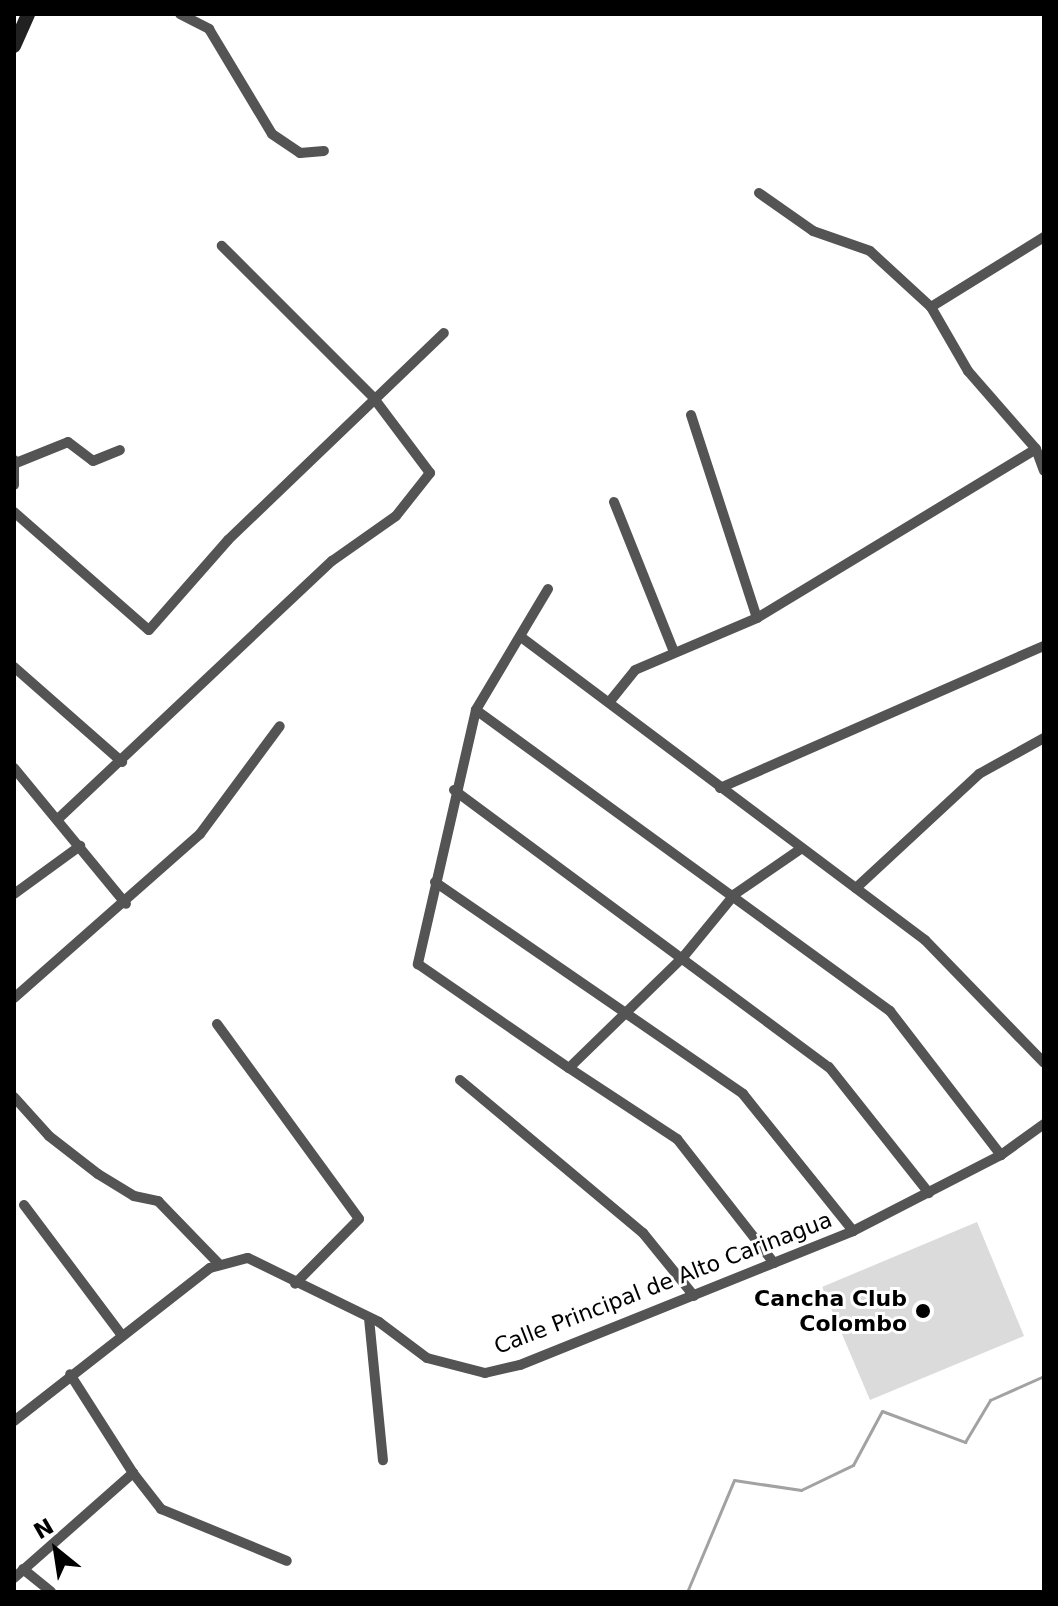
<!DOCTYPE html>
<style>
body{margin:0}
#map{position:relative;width:1058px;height:1606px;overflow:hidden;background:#fff;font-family:"DejaVu Sans",sans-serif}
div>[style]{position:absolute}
.green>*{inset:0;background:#dbdbdb}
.stream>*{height:3px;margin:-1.5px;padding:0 1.5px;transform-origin:1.5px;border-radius:1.5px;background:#a2a2a2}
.street>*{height:10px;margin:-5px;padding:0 5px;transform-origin:5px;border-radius:5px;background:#545454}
.secondary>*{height:14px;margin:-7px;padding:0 7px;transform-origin:7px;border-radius:7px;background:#212121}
.dots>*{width:22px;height:22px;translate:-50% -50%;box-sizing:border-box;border:4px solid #fff;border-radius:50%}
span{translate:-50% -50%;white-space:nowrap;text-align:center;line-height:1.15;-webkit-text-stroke:6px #fff;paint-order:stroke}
.street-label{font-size:22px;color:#000}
.poi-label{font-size:22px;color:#000;font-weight:700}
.right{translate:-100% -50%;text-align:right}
.frame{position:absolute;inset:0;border:16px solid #000;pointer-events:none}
.north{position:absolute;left:16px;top:1510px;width:80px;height:80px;-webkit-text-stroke:6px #fff;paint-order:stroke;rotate:330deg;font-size:22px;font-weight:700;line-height:32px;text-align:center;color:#000}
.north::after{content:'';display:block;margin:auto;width:28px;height:36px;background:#000;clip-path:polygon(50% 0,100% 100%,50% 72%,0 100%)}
</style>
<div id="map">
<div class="green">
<div style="clip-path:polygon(977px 1222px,1024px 1336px,870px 1400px,822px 1287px)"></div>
</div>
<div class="stream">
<div style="left:687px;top:1592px;width:121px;rotate:-67.2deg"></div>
<div style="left:734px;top:1480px;width:68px;rotate:8.5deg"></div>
<div style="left:801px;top:1490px;width:58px;rotate:-25.7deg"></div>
<div style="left:853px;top:1465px;width:61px;rotate:-61.8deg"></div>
<div style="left:882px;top:1411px;width:89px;rotate:20.5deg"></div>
<div style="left:965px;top:1442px;width:49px;rotate:-59.2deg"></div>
<div style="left:990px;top:1400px;width:59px;rotate:-24deg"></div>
</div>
<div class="street">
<div style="left:180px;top:14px;width:33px;rotate:27deg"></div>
<div style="left:209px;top:29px;width:122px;rotate:59deg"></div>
<div style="left:272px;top:134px;width:34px;rotate:34deg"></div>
<div style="left:300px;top:153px;width:24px;rotate:-5deg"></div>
<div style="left:759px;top:193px;width:66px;rotate:35.1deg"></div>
<div style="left:813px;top:231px;width:60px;rotate:19.3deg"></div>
<div style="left:870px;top:251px;width:83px;rotate:42.6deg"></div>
<div style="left:1044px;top:237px;width:133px;rotate:148.2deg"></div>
<div style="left:931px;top:307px;width:74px;rotate:60deg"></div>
<div style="left:968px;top:371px;width:103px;rotate:48.9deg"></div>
<div style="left:1036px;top:449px;width:23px;rotate:70deg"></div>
<div style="left:691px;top:415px;width:213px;rotate:72deg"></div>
<div style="left:14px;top:460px;width:25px;rotate:90deg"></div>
<div style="left:16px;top:463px;width:56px;rotate:-22deg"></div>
<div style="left:68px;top:442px;width:31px;rotate:37deg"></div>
<div style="left:93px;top:461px;width:29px;rotate:-22deg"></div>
<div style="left:614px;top:502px;width:162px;rotate:68.2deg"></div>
<div style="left:14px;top:512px;width:179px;rotate:41.2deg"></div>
<div style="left:149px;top:630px;width:120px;rotate:-48.7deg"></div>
<div style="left:228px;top:540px;width:299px;rotate:-43.8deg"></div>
<div style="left:548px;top:589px;width:141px;rotate:120.8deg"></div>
<div style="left:476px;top:710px;width:261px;rotate:102.9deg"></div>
<div style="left:418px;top:964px;width:183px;rotate:34.6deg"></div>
<div style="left:521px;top:637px;width:505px;rotate:36.87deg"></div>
<div style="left:925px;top:940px;width:171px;rotate:45.9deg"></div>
<div style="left:14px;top:667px;width:144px;rotate:41.3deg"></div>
<div style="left:611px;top:700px;width:38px;rotate:-51deg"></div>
<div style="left:635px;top:670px;width:133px;rotate:-23.1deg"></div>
<div style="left:757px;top:618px;width:326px;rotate:-31.2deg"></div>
<div style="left:476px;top:710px;width:512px;rotate:36.02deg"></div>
<div style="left:890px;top:1011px;width:182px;rotate:52.4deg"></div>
<div style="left:14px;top:768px;width:176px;rotate:50.5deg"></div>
<div style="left:720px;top:788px;width:354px;rotate:-23.7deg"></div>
<div style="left:454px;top:790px;width:466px;rotate:36.5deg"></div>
<div style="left:829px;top:1067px;width:161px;rotate:51.6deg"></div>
<div style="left:59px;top:818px;width:375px;rotate:-43.3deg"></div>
<div style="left:332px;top:561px;width:78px;rotate:-35.1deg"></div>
<div style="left:396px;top:516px;width:55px;rotate:-51.7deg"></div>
<div style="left:430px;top:473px;width:95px;rotate:-126.9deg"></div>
<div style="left:373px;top:397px;width:214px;rotate:-135deg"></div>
<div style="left:435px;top:882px;width:374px;rotate:34.5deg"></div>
<div style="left:743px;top:1094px;width:176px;rotate:51.2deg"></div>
<div style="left:856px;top:888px;width:168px;rotate:-42.8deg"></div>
<div style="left:979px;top:774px;width:74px;rotate:-29deg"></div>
<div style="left:14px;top:894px;width:82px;rotate:-36deg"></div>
<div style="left:14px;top:998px;width:248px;rotate:-41.4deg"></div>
<div style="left:200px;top:834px;width:134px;rotate:-53.5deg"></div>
<div style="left:217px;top:1024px;width:241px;rotate:53.9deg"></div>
<div style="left:359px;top:1219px;width:91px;rotate:134.6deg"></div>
<div style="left:460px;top:1080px;width:239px;rotate:39.9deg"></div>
<div style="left:643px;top:1233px;width:81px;rotate:51deg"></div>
<div style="left:14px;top:1097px;width:52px;rotate:48.1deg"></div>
<div style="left:49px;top:1136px;width:62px;rotate:37.8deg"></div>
<div style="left:98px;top:1174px;width:42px;rotate:31.4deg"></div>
<div style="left:134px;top:1196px;width:25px;rotate:12deg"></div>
<div style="left:158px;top:1201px;width:89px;rotate:45.9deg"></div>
<div style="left:24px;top:1205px;width:160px;rotate:53.1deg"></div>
<div style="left:774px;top:1263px;width:157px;rotate:-128deg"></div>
<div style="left:677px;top:1139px;width:129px;rotate:-146.7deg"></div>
<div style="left:569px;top:1068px;width:161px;rotate:-44.2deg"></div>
<div style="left:684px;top:956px;width:80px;rotate:-50.6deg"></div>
<div style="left:735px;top:894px;width:78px;rotate:-34.5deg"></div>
<div style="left:369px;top:1318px;width:143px;rotate:84.4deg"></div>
<div style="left:14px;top:1421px;width:249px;rotate:-38deg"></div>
<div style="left:210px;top:1268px;width:39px;rotate:-15deg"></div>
<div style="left:248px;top:1258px;width:146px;rotate:26deg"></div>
<div style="left:379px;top:1322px;width:60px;rotate:36.9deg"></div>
<div style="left:427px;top:1358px;width:60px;rotate:14.5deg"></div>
<div style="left:485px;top:1373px;width:36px;rotate:-13deg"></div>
<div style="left:520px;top:1365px;width:359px;rotate:-21.9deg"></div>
<div style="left:853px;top:1231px;width:166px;rotate:-27.2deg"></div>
<div style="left:1001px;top:1155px;width:53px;rotate:-35.8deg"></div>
<div style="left:133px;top:1473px;width:46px;rotate:52.1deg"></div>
<div style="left:161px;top:1509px;width:136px;rotate:22.4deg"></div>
<div style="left:23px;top:1569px;width:36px;rotate:39deg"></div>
<div style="left:14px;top:1578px;width:159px;rotate:-41.4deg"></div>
<div style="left:133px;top:1473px;width:117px;rotate:-122.5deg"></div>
</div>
<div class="secondary">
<div style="left:14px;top:46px;width:35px;rotate:-66deg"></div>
</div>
<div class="dots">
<div style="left:923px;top:1311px;background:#000"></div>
</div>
<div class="street-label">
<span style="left:663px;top:1283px;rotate:-21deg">Calle Principal de Alto Carinagua</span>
</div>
<div class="poi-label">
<span class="right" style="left:907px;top:1311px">Cancha Club<br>Colombo</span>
</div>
<div class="frame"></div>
<div class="north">N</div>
</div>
